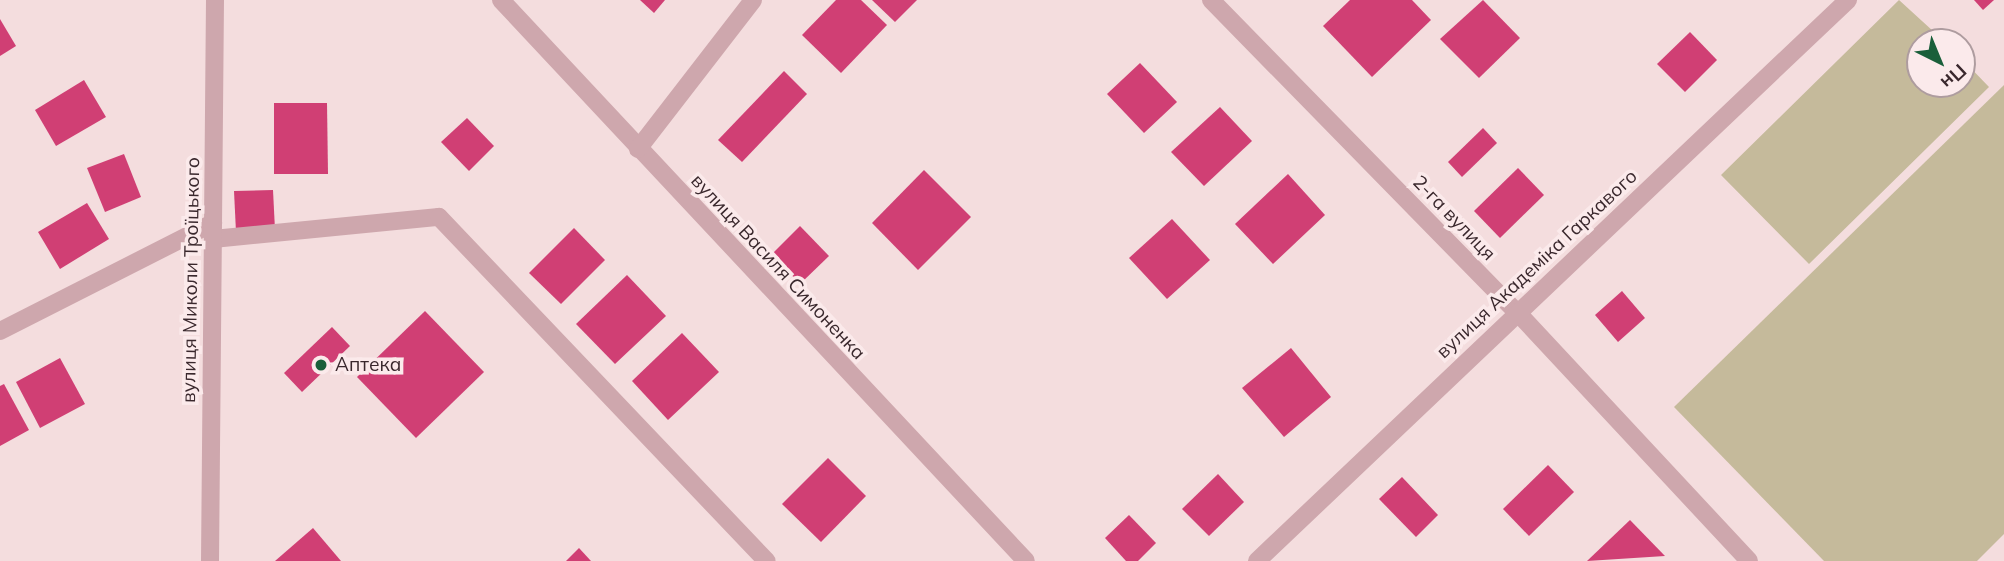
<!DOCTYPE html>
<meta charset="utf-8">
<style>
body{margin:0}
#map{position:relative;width:2004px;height:561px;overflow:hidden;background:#f4ddde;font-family:Mulish,sans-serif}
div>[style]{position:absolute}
.green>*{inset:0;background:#c5ba9b}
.building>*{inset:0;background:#d03f74}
.minor>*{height:18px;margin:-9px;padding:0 9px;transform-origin:9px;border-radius:9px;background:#cea7ad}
.dots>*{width:19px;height:19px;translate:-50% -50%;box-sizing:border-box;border:4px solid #fbeaeb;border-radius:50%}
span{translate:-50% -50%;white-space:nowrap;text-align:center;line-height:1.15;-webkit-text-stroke:7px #fbeaeb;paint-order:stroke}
.street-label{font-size:19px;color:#3a282d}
.poi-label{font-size:19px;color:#3a282d}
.left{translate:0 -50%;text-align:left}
.north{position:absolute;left:1906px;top:28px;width:70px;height:70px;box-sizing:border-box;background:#fbeaeb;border:2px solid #ae9c9f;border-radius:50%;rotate:137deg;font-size:19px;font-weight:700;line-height:28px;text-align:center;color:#3a282d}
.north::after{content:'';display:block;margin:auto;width:24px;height:32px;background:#1a5f3a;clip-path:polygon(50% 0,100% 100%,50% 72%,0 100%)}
</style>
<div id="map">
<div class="green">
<div style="clip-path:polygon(1899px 0,1945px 42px,1920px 42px,1920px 84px,1962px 84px,1962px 59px,1989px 87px,1809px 264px,1721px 175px)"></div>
<div style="clip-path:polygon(2004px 85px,2004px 534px,1977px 561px,1824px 561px,1674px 407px)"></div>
</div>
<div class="building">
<div style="clip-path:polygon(640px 0,665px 0,654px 13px)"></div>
<div style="clip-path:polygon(836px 0,861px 0,887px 25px,841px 73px,802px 35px)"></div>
<div style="clip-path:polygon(872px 0,917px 0,895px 22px)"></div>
<div style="clip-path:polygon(1350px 0,1412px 0,1431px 20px,1372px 77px,1323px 26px)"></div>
<div style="clip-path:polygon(1483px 0,1520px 38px,1479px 78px,1440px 39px)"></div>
<div style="clip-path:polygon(1974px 0,1994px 0,1983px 10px)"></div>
<div style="clip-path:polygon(0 19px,16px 46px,0 56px)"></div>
<div style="clip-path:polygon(1690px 32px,1717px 60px,1685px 92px,1657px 64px)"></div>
<div style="clip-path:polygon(1140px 63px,1177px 102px,1144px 133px,1107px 94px)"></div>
<div style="clip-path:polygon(784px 71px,807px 94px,742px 162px,718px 140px)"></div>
<div style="clip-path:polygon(84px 80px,106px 117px,56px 146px,35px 110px)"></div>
<div style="clip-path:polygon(274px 103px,327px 103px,328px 174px,274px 174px)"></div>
<div style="clip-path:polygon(1220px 107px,1252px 141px,1204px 186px,1171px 152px)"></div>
<div style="clip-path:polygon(467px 118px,494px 146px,469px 171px,441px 142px)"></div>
<div style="clip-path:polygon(1483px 128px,1497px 143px,1462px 177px,1448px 162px)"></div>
<div style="clip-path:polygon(124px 154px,141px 197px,105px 212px,87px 168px)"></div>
<div style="clip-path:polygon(1518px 168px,1544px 195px,1500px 238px,1474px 211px)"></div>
<div style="clip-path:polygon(924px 170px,971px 217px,918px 270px,872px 223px)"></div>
<div style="clip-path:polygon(1288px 174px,1325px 215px,1273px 264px,1235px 224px)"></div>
<div style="clip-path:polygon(273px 190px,275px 230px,236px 232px,234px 191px)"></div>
<div style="clip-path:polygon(87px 203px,109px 239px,60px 269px,38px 232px)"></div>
<div style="clip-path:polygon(1172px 219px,1210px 260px,1167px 299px,1129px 258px)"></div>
<div style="clip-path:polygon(800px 226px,829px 256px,800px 284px,772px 254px)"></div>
<div style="clip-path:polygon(574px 228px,605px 260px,561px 304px,529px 273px)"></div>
<div style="clip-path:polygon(627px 275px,666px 316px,615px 364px,576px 324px)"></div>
<div style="clip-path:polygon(1622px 291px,1645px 318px,1618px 342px,1595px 315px)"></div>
<div style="clip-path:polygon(425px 311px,484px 372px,416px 438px,357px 377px)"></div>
<div style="clip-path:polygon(332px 327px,350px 346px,302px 392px,284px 373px)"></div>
<div style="clip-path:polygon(682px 333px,719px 372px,668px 420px,632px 381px)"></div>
<div style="clip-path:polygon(1291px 348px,1331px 397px,1284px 437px,1242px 388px)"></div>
<div style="clip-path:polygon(60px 358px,85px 404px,40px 428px,16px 382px)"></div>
<div style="clip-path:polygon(4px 384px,29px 430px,0 446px,0 386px)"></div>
<div style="clip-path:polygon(828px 458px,866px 496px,821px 542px,782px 504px)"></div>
<div style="clip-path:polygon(1548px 465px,1574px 492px,1529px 536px,1503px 509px)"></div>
<div style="clip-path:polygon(1218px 474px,1244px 502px,1209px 536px,1182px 509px)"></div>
<div style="clip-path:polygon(1402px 477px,1438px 515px,1416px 537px,1379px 499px)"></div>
<div style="clip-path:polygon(1129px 515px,1156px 543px,1138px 561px,1126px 561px,1105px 538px)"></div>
<div style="clip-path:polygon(1630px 520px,1665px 556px,1587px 561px)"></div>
<div style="clip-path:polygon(313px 528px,341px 561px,275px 561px)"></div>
<div style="clip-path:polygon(579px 548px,591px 561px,566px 561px)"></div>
</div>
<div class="minor">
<div style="left:501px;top:0;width:768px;rotate:46.9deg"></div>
<div style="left:1211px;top:0;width:437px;rotate:45.6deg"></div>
<div style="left:1517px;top:312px;width:340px;rotate:47deg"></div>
<div style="left:638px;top:149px;width:188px;rotate:-52.3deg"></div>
<div style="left:213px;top:239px;width:227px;rotate:-5.6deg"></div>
<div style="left:439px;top:217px;width:475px;rotate:46.4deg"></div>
<div style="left:0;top:331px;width:239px;rotate:-26.9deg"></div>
<div style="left:210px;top:561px;width:561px;rotate:-89.49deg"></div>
<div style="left:1257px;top:561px;width:815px;rotate:-43.51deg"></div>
</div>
<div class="dots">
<div style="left:321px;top:365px;background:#1a5f3a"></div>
</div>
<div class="street-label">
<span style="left:1454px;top:218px;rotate:46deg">2-га вулиця</span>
<span style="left:1537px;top:264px;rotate:-43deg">вулиця Академіка Гаркавого</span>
<span style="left:778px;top:267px;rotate:47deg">вулиця Василя Симоненка</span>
<span style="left:191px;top:280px;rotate:-89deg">вулиця Миколи Троїцького</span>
</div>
<div class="poi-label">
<span class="left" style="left:335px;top:365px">Аптека</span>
</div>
<div class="north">Пн</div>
</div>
